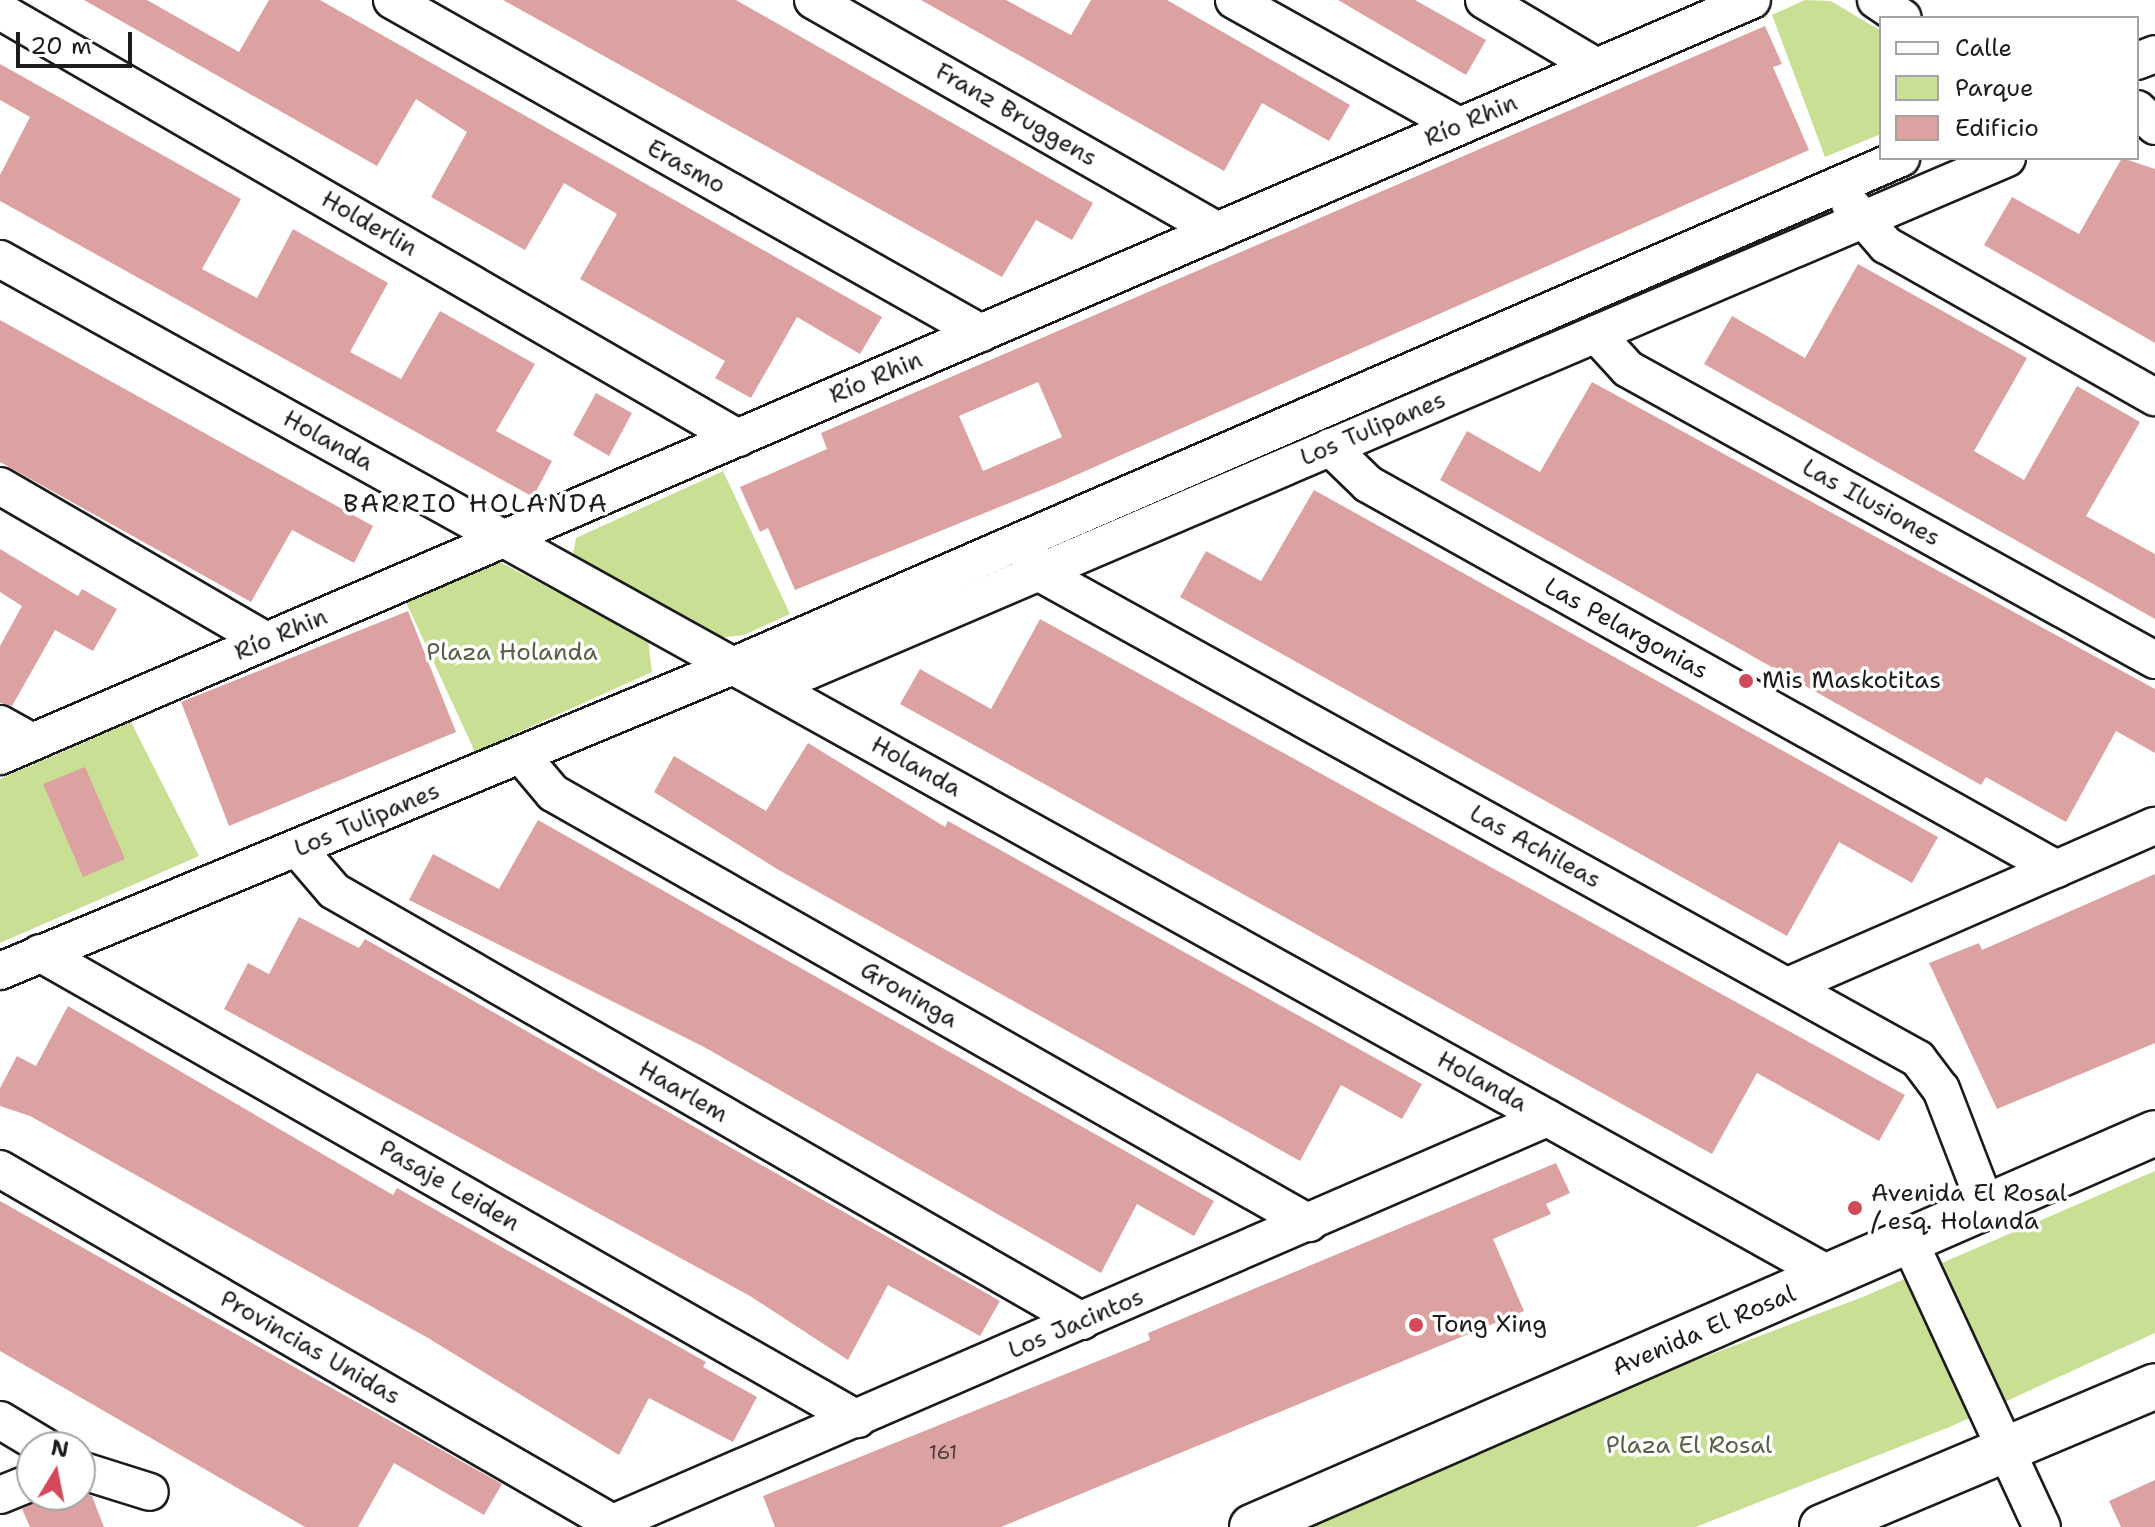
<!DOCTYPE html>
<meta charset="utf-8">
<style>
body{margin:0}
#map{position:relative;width:2155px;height:1527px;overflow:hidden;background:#fff;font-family:"Shantell Sans",sans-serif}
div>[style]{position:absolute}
.green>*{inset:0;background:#c9df94}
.building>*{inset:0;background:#dca2a1}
.roads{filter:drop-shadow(2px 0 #1c1c1c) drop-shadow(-2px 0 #1c1c1c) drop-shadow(0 2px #1c1c1c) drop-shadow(0 -2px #1c1c1c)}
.minor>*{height:36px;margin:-18px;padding:0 18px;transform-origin:18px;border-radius:18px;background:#fff}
.tertiary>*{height:44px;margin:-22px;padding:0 22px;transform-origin:22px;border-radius:22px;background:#fff}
.dots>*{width:22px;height:22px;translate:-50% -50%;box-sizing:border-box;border:4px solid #fff;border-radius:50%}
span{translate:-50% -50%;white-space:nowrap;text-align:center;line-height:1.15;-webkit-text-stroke:7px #fff;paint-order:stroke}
.number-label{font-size:20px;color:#4c3e3d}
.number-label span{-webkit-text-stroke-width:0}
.street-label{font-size:24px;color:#1c1c1c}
.park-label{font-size:24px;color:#596046}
.poi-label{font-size:24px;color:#1c1c1c}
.left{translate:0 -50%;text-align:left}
.neighbourhood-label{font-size:26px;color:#1c1c1c;letter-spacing:2px}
.legend{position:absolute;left:1879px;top:16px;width:260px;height:144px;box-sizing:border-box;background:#fff;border:2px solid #a4a4a4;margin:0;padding:10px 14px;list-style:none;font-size:24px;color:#1c1c1c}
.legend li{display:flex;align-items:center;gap:16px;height:40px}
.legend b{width:40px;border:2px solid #a4a4a4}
.north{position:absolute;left:16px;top:1431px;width:80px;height:80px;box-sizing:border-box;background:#fff;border:2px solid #a4a4a4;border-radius:50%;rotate:10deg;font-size:22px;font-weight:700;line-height:32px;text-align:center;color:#1c1c1c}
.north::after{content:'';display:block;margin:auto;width:28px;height:36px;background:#d1495b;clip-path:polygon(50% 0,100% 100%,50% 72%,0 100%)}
.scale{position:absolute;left:16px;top:32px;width:116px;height:36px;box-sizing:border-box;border:4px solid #1c1c1c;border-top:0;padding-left:10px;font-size:24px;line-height:28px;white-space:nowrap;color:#1c1c1c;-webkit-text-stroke:6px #fff;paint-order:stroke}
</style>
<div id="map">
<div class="green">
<div style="clip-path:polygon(1805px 0,1831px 1px,1881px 31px,1881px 134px,1825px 157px,1772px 15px)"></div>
<div style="clip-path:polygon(723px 471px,790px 614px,744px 635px,717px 638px,572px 559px,576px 538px)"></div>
<div style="clip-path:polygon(496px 560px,648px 640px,652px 672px,475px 752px,405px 600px)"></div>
<div style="clip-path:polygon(131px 722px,199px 856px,0 943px,0 779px)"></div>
<div style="clip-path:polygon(2155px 1171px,2155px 1333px,1952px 1426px,1696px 1527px,1257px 1527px,1865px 1296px)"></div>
</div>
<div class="building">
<div style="clip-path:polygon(84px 0,147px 0,239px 52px,269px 0,320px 0,882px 317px,860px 354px,797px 317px,751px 398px,715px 378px,725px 361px,580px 279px,617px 214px,564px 183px,525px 250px,431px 197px,467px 132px,416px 99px,377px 166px)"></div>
<div style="clip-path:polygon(503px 0,736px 0,1093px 203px,1072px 240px,1036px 220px,1002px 277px)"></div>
<div style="clip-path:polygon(921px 0,1006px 0,1071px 35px,1091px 0,1167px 0,1350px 105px,1329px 141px,1262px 103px,1224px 171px)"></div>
<div style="clip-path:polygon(1338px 0,1415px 0,1486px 40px,1466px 75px)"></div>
<div style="clip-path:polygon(evenodd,1765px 26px,1782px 64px,1773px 67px,1809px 150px,1056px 484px,795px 590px,768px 528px,760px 532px,740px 487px,827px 449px,821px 433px,1765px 26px,1038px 382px,1062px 437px,983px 471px,959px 416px,1038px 382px)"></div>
<div style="clip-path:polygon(0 64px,241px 199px,202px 269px,257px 298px,293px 229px,388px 283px,350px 352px,401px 379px,440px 311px,535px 364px,496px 431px,552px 461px,533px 497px,0 201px,0 175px,30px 117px,0 100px)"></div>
<div style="clip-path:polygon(2122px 158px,2155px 169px,2155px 343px,1984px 245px,2012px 197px,2079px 234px)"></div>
<div style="clip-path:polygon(1858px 264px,2027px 358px,1974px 451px,2024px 480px,2077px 386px,2140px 422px,2086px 516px,2155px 554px,2155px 619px,1704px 364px,1732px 316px,1805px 358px)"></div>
<div style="clip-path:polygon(0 320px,373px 526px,354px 563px,292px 530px,251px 602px,0 462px)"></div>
<div style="clip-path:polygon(1592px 382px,2155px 689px,2155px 753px,2116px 731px,2066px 822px,1986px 777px,1981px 785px,1440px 480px,1467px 431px,1540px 472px)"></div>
<div style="clip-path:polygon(596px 393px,632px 413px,609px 456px,573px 435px)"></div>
<div style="clip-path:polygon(1314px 490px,1938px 837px,1912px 883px,1839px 842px,1787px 936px,1180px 597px,1206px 551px,1261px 581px)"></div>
<div style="clip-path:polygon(0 549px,78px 596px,82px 589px,117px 609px,93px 651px,55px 630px,12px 706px,0 703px,0 646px,22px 606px,0 592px)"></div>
<div style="clip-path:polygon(408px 611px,456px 732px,229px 826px,181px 702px)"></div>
<div style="clip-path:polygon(1040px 619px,1905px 1095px,1879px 1141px,1757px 1073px,1712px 1154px,900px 704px,920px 669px,991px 709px)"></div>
<div style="clip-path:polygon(808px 743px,945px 827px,948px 821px,1422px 1084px,1402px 1119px,1341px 1085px,1300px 1161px,777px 869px,654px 792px,674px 756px,766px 811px)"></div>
<div style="clip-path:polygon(85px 767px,125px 859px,83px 877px,43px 784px)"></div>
<div style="clip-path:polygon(538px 820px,1214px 1201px,1194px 1236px,1137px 1204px,1101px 1273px,704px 1047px,409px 900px,433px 854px,499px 889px)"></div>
<div style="clip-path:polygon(2155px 874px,2155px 1043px,1997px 1109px,1929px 963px,1979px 943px,1982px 950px)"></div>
<div style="clip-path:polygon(299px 917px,359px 948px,365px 939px,1000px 1301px,980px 1336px,888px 1285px,848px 1360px,750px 1296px,224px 1009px,248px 963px,269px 974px)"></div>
<div style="clip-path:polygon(68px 1006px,393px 1195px,397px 1188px,706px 1362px,703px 1367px,757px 1397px,733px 1442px,649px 1398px,619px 1455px,428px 1338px,30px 1116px,0 1106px,0 1088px,17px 1056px,36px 1066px)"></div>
<div style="clip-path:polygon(1556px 1163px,1570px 1193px,1546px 1204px,1551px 1214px,1493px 1239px,1524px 1311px,1001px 1527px,775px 1527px,763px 1496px,1150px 1340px,1148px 1333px)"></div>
<div style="clip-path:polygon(0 1201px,502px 1484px,484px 1515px,394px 1463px,358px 1527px,305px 1527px,0 1351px)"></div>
<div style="clip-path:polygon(2155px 1480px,2155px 1527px,2121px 1527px,2109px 1501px)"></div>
<div style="clip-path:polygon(80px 1492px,92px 1496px,104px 1527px,30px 1527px,22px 1509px,48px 1495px)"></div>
</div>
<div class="roads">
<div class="minor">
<div style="left:392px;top:0;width:677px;rotate:29.48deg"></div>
<div style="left:813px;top:0;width:466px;rotate:29.7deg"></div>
<div style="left:1234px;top:0;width:258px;rotate:29.2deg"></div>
<div style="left:1484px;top:0;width:131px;rotate:30.7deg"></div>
<div style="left:1876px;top:0;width:32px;rotate:34deg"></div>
<div style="left:0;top:11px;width:853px;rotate:30.05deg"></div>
<div style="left:2137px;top:61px;width:19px;rotate:-21deg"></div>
<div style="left:2137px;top:109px;width:25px;rotate:43deg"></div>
<div style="left:1850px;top:204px;width:55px;rotate:48.7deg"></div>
<div style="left:1886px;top:245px;width:309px;rotate:29.5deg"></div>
<div style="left:0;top:259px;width:2095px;rotate:29.04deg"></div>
<div style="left:1596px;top:334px;width:47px;rotate:47.6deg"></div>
<div style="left:1628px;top:369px;width:602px;rotate:28.91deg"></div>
<div style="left:1330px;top:447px;width:53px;rotate:44.2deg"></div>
<div style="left:1368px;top:484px;width:789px;rotate:29.2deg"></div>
<div style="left:0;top:486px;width:308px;rotate:30.2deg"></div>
<div style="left:1030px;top:556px;width:18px;rotate:63deg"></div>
<div style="left:1038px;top:572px;width:1006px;rotate:28.96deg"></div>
<div style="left:1918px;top:1059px;width:38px;rotate:53deg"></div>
<div style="left:1941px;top:1089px;width:128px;rotate:68.9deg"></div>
<div style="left:747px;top:668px;width:61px;rotate:2.8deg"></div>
<div style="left:808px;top:671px;width:1304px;rotate:-23.16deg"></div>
<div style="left:0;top:724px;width:37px;rotate:29deg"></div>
<div style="left:521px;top:755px;width:50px;rotate:49.9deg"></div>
<div style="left:553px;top:793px;width:870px;rotate:29.63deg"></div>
<div style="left:0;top:756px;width:1908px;rotate:-23.34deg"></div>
<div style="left:298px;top:849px;width:55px;rotate:49.4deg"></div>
<div style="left:334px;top:891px;width:863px;rotate:29.89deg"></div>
<div style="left:40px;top:953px;width:941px;rotate:29.7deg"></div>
<div style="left:0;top:971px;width:794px;rotate:-22.59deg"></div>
<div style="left:733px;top:666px;width:1274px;rotate:-23.51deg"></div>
<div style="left:1788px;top:986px;width:400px;rotate:-23.6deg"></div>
<div style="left:0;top:1169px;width:715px;rotate:30.04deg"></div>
<div style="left:1910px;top:1243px;width:313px;rotate:65.1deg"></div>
<div style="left:0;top:1420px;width:52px;rotate:31deg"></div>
<div style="left:80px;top:1470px;width:73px;rotate:17.4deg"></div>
<div style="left:0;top:1495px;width:35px;rotate:-22deg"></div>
<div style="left:604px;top:1527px;width:1028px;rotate:-23.45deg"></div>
</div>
<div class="tertiary">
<div style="left:1252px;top:1527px;width:985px;rotate:-23.57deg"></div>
<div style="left:1822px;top:1527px;width:362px;rotate:-22.9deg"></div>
</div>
</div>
<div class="dots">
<div style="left:1746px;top:681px;background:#d1495b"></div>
<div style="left:1855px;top:1208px;background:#d1495b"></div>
<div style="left:1416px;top:1325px;background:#d1495b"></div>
</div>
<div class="number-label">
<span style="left:943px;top:1452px">161</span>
</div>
<div class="street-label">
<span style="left:1016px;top:115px;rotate:30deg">Franz Bruggens</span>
<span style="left:1471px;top:121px;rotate:-23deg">Río Rhin</span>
<span style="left:686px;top:167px;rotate:29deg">Erasmo</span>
<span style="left:369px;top:224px;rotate:30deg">Holderlin</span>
<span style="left:876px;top:378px;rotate:-23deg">Río Rhin</span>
<span style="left:1373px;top:429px;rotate:-23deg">Los Tulipanes</span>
<span style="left:328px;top:441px;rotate:29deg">Holanda</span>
<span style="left:1871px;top:503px;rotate:29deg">Las Ilusiones</span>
<span style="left:1626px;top:629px;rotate:29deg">Las Pelargonias</span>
<span style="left:281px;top:635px;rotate:-23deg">Río Rhin</span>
<span style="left:916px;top:767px;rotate:29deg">Holanda</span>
<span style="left:367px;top:820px;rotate:-23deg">Los Tulipanes</span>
<span style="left:1535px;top:847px;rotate:29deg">Las Achileas</span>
<span style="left:909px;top:995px;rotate:30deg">Groninga</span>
<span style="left:1482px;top:1082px;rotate:29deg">Holanda</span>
<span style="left:683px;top:1092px;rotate:30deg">Haarlem</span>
<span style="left:449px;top:1186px;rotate:30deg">Pasaje Leiden</span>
<span style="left:1076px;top:1324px;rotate:-23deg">Los Jacintos</span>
<span style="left:1704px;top:1331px;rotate:-23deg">Avenida El Rosal</span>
<span style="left:310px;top:1348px;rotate:30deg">Provincias Unidas</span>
</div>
<div class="park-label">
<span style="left:512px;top:653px">Plaza Holanda</span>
<span style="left:1689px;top:1446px">Plaza El Rosal</span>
</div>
<div class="poi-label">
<span class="left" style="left:1762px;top:681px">Mis Maskotitas</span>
<span class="left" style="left:1871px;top:1208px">Avenida El Rosal<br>/ esq. Holanda</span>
<span class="left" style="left:1432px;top:1325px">Tong Xing</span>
</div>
<div class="neighbourhood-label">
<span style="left:476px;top:503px">BARRIO HOLANDA</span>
</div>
<ul class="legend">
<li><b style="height:10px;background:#fff"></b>Calle</li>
<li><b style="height:22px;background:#c9df94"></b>Parque</li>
<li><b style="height:22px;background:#dca2a1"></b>Edificio</li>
</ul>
<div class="north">N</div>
<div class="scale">20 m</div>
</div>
